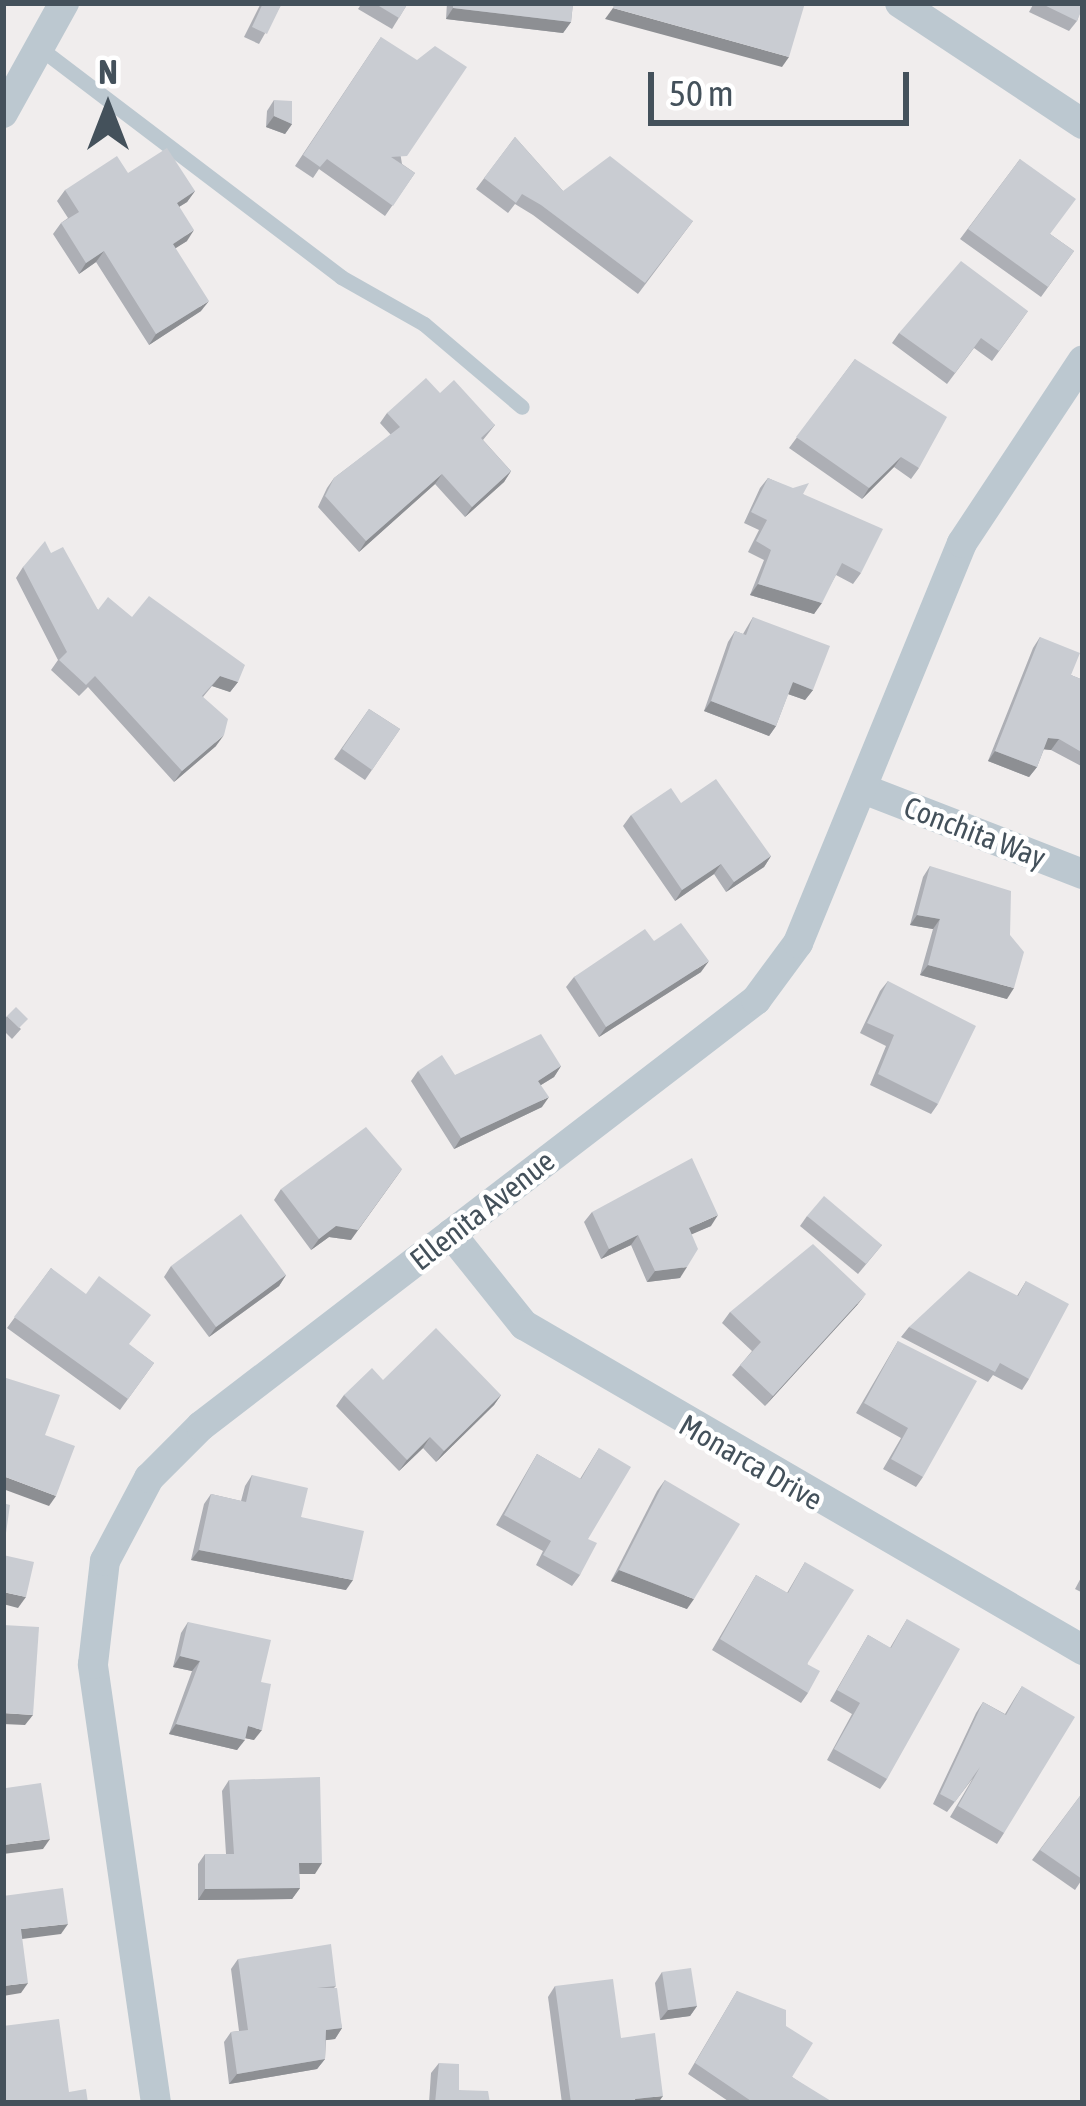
<!DOCTYPE html>
<style>
body{margin:0}
#map{position:relative;width:1086px;height:2106px;overflow:hidden;background:#f0eded;font-family:"Asap Condensed",sans-serif}
div>[style]{position:absolute}
.service>*{height:15px;margin:-7.5px;padding:0 7.5px;transform-origin:7.5px;border-radius:7.5px;background:#bcc8d0}
.minor>*{height:30px;margin:-15px;padding:0 15px;transform-origin:15px;border-radius:15px;background:#bcc8d0}
.wall>*{inset:0;background:#adafb5}
.shaded-wall>*{inset:0;background:#8d8f93}
.building>*{inset:0;background:#c9ccd2}
span{translate:-50% -50%;white-space:nowrap;text-align:center;line-height:1.15;-webkit-text-stroke:9px #fff;paint-order:stroke}
.street-label{font-size:30px;color:#44515b}
.frame{position:absolute;inset:0;border:6px solid #44515b;pointer-events:none}
.north{position:absolute;left:48px;top:48px;width:120px;height:120px;-webkit-text-stroke:9px #fff;paint-order:stroke;rotate:0deg;font-size:33px;font-weight:700;line-height:48px;text-align:center;color:#44515b}
.north::after{content:'';display:block;margin:auto;width:42px;height:54px;background:#44515b;clip-path:polygon(50% 0,100% 100%,50% 72%,0 100%)}
.scale{position:absolute;left:648px;top:72px;width:261px;height:54px;box-sizing:border-box;border:6px solid #44515b;border-top:0;padding-left:15px;font-size:36px;line-height:42px;white-space:nowrap;color:#44515b;-webkit-text-stroke:9px #fff;paint-order:stroke}
</style>
<div id="map">
<div class="service">
<div style="left:41px;top:49px;width:377px;rotate:37.2deg"></div>
<div style="left:341px;top:277px;width:95px;rotate:29.5deg"></div>
<div style="left:424px;top:324px;width:128px;rotate:40.3deg"></div>
</div>
<div class="minor">
<div style="left:900px;top:3px;width:219px;rotate:33.5deg"></div>
<div style="left:3px;top:113px;width:126px;rotate:-61deg"></div>
<div style="left:866px;top:790px;width:233px;rotate:21.2deg"></div>
<div style="left:451px;top:1234px;width:117px;rotate:51.3deg"></div>
<div style="left:524px;top:1325px;width:647px;rotate:30.17deg"></div>
<div style="left:156px;top:2103px;width:443px;rotate:-98.2deg"></div>
<div style="left:93px;top:1664px;width:104px;rotate:-83.4deg"></div>
<div style="left:105px;top:1561px;width:94px;rotate:-62.1deg"></div>
<div style="left:149px;top:1478px;width:74px;rotate:-45deg"></div>
<div style="left:201px;top:1426px;width:700px;rotate:-37.51deg"></div>
<div style="left:756px;top:1000px;width:71px;rotate:-53.6deg"></div>
<div style="left:798px;top:943px;width:432px;rotate:-67.7deg"></div>
<div style="left:962px;top:543px;width:219px;rotate:-56.5deg"></div>
</div>
<div class="wall">
<div style="clip-path:polygon(261px 3px,282px 3px,259px 44px,244px 37px)"></div>
<div style="clip-path:polygon(362px 3px,408px 3px,392px 29px,358px 9px)"></div>
<div style="clip-path:polygon(447px 3px,573px 3px,571px 22px,563px 33px,446px 19px)"></div>
<div style="clip-path:polygon(1034px 3px,1083px 3px,1077px 21px,1069px 31px,1029px 12px)"></div>
<div style="clip-path:polygon(381px 37px,402px 164px,415px 173px,385px 216px,319px 169px,313px 178px,295px 166px)"></div>
<div style="clip-path:polygon(274px 100px,292px 124px,285px 134px,266px 127px,267px 111px)"></div>
<div style="clip-path:polygon(515px 137px,563px 191px,693px 221px,638px 294px,533px 215px,515px 204px,508px 213px,476px 189px)"></div>
<div style="clip-path:polygon(1020px 159px,1050px 234px,1074px 251px,1041px 297px,960px 239px)"></div>
<div style="clip-path:polygon(128px 173px,195px 191px,187px 202px,179px 207px,187px 241px,175px 248px,201px 311px,149px 345px,96px 262px,79px 274px,53px 234px,61px 223px,68px 218px,57px 201px,65px 190px)"></div>
<div style="clip-path:polygon(1028px 311px,992px 361px,974px 348px,947px 384px,892px 343px,899px 333px)"></div>
<div style="clip-path:polygon(855px 359px,919px 468px,911px 479px,894px 467px,862px 499px,789px 448px)"></div>
<div style="clip-path:polygon(440px 393px,495px 425px,483px 440px,511px 471px,504px 482px,465px 517px,435px 484px,359px 552px,318px 507px,327px 488px,334px 478px,391px 435px,380px 423px,387px 413px)"></div>
<div style="clip-path:polygon(768px 478px,803px 494px,861px 573px,853px 584px,836px 575px,814px 614px,750px 595px,764px 560px,748px 552px,759px 530px,744px 523px,760px 488px)"></div>
<div style="clip-path:polygon(51px 553px,98px 610px,132px 617px,238px 682px,230px 692px,212px 686px,203px 697px,216px 746px,174px 782px,88px 687px,79px 696px,51px 670px,58px 660px,16px 578px,23px 567px)"></div>
<div style="clip-path:polygon(753px 617px,813px 690px,805px 700px,788px 694px,776px 726px,769px 736px,704px 711px,728px 642px,735px 631px,743px 634px)"></div>
<div style="clip-path:polygon(1040px 637px,1071px 675px,1083px 680px,1083px 767px,1051px 750px,1044px 749px,1037px 767px,1029px 777px,988px 761px,1033px 648px)"></div>
<div style="clip-path:polygon(369px 709px,400px 729px,365px 780px,334px 759px)"></div>
<div style="clip-path:polygon(631px 815px,771px 856px,764px 867px,726px 892px,714px 874px,675px 901px,623px 826px)"></div>
<div style="clip-path:polygon(930px 866px,1007px 999px,920px 975px,933px 929px,910px 925px,923px 877px)"></div>
<div style="clip-path:polygon(654px 941px,701px 972px,599px 1037px,566px 987px,574px 977px)"></div>
<div style="clip-path:polygon(888px 981px,938px 1104px,931px 1114px,870px 1085px,886px 1046px,860px 1033px,880px 991px)"></div>
<div style="clip-path:polygon(7px 1016px,21px 1029px,12px 1039px,3px 1030px,3px 1022px)"></div>
<div style="clip-path:polygon(561px 1066px,554px 1077px,541px 1085px,542px 1107px,454px 1149px,411px 1081px,418px 1071px,455px 1075px)"></div>
<div style="clip-path:polygon(281px 1189px,351px 1240px,329px 1237px,311px 1250px,274px 1200px)"></div>
<div style="clip-path:polygon(592px 1212px,711px 1226px,691px 1234px,680px 1278px,647px 1282px,631px 1245px,601px 1259px,584px 1222px)"></div>
<div style="clip-path:polygon(807px 1216px,882px 1245px,858px 1274px,800px 1226px)"></div>
<div style="clip-path:polygon(171px 1266px,286px 1275px,279px 1286px,209px 1337px,164px 1277px)"></div>
<div style="clip-path:polygon(51px 1268px,129px 1345px,154px 1363px,120px 1410px,7px 1328px)"></div>
<div style="clip-path:polygon(1026px 1281px,1029px 1379px,1022px 1390px,993px 1375px,988px 1382px,901px 1337px,909px 1327px,1017px 1296px)"></div>
<div style="clip-path:polygon(858px 1304px,765px 1406px,732px 1375px,752px 1351px,722px 1323px,730px 1312px)"></div>
<div style="clip-path:polygon(898px 1341px,923px 1477px,916px 1487px,883px 1469px,901px 1438px,856px 1413px)"></div>
<div style="clip-path:polygon(383px 1380px,501px 1395px,494px 1405px,436px 1462px,423px 1448px,399px 1471px,336px 1406px,344px 1395px)"></div>
<div style="clip-path:polygon(599px 1448px,588px 1539px,580px 1575px,572px 1586px,536px 1565px,543px 1551px,496px 1525px,537px 1454px,580px 1479px)"></div>
<div style="clip-path:polygon(252px 1475px,301px 1517px,346px 1590px,191px 1560px,204px 1504px,211px 1494px,241px 1501px,245px 1486px)"></div>
<div style="clip-path:polygon(665px 1480px,687px 1609px,611px 1581px,657px 1491px)"></div>
<div style="clip-path:polygon(805px 1562px,808px 1693px,801px 1703px,712px 1650px,756px 1575px,787px 1593px)"></div>
<div style="clip-path:polygon(1083px 1574px,1083px 1593px,1075px 1589px)"></div>
<div style="clip-path:polygon(907px 1619px,887px 1779px,880px 1789px,827px 1760px,852px 1714px,830px 1701px,868px 1635px,890px 1648px)"></div>
<div style="clip-path:polygon(188px 1622px,261px 1682px,254px 1740px,245px 1738px,237px 1750px,169px 1734px,192px 1671px,173px 1667px,181px 1633px)"></div>
<div style="clip-path:polygon(1022px 1686px,1004px 1833px,997px 1844px,950px 1817px,973px 1778px,947px 1812px,933px 1804px,976px 1713px,983px 1702px,1005px 1714px)"></div>
<div style="clip-path:polygon(229px 1780px,315px 1874px,299px 1874px,300px 1888px,292px 1899px,198px 1900px,198px 1864px,205px 1854px,226px 1854px,222px 1791px)"></div>
<div style="clip-path:polygon(1083px 1792px,1083px 1878px,1075px 1890px,1032px 1860px)"></div>
<div style="clip-path:polygon(238px 1959px,336px 1986px,334px 1988px,342px 2028px,335px 2039px,326px 2040px,325px 2059px,317px 2069px,229px 2084px,224px 2042px,231px 2032px,239px 2031px,231px 1969px)"></div>
<div style="clip-path:polygon(662px 1972px,697px 2006px,690px 2016px,660px 2020px,655px 1983px)"></div>
<div style="clip-path:polygon(555px 1986px,621px 2038px,658px 2103px,562px 2103px,548px 1997px)"></div>
<div style="clip-path:polygon(737px 1991px,786px 2026px,792px 2077px,830px 2103px,731px 2103px,688px 2074px)"></div>
<div style="clip-path:polygon(439px 2063px,459px 2090px,490px 2103px,429px 2103px,431px 2073px)"></div>
</div>
<div class="shaded-wall">
<div style="clip-path:polygon(453px 8px,571px 22px,563px 33px,446px 19px)"></div>
<div style="clip-path:polygon(613px 8px,789px 57px,782px 67px,605px 19px)"></div>
<div style="clip-path:polygon(274px 116px,292px 124px,285px 134px,266px 127px)"></div>
<div style="clip-path:polygon(195px 191px,187px 202px,169px 213px,177px 203px)"></div>
<div style="clip-path:polygon(194px 230px,187px 241px,165px 255px,173px 244px)"></div>
<div style="clip-path:polygon(104px 251px,96px 262px,79px 274px,86px 263px)"></div>
<div style="clip-path:polygon(209px 301px,201px 311px,149px 345px,156px 334px)"></div>
<div style="clip-path:polygon(901px 457px,894px 467px,862px 499px,869px 488px)"></div>
<div style="clip-path:polygon(511px 471px,504px 482px,465px 517px,472px 507px)"></div>
<div style="clip-path:polygon(442px 474px,435px 484px,359px 552px,366px 541px)"></div>
<div style="clip-path:polygon(758px 584px,822px 603px,814px 614px,750px 595px)"></div>
<div style="clip-path:polygon(220px 676px,238px 682px,230px 692px,212px 686px,195px 707px)"></div>
<div style="clip-path:polygon(793px 682px,813px 690px,805px 700px,785px 693px)"></div>
<div style="clip-path:polygon(711px 701px,776px 726px,769px 736px,704px 711px)"></div>
<div style="clip-path:polygon(224px 735px,216px 746px,174px 782px,182px 771px)"></div>
<div style="clip-path:polygon(1048px 738px,1059px 739px,1051px 750px,1040px 749px)"></div>
<div style="clip-path:polygon(995px 751px,1037px 767px,1029px 777px,988px 761px)"></div>
<div style="clip-path:polygon(771px 856px,764px 867px,726px 892px,734px 882px)"></div>
<div style="clip-path:polygon(721px 864px,714px 874px,675px 901px,682px 890px)"></div>
<div style="clip-path:polygon(917px 915px,940px 919px,933px 929px,910px 925px)"></div>
<div style="clip-path:polygon(709px 961px,701px 972px,599px 1037px,606px 1027px)"></div>
<div style="clip-path:polygon(928px 965px,1014px 988px,1007px 999px,920px 975px)"></div>
<div style="clip-path:polygon(561px 1066px,554px 1077px,531px 1091px,538px 1081px)"></div>
<div style="clip-path:polygon(549px 1097px,542px 1107px,454px 1149px,461px 1138px)"></div>
<div style="clip-path:polygon(402px 1169px,351px 1240px,329px 1237px,311px 1250px,319px 1239px)"></div>
<div style="clip-path:polygon(718px 1215px,711px 1226px,681px 1239px,689px 1228px)"></div>
<div style="clip-path:polygon(638px 1235px,631px 1245px,601px 1259px,609px 1249px)"></div>
<div style="clip-path:polygon(687px 1267px,680px 1278px,647px 1282px,655px 1271px)"></div>
<div style="clip-path:polygon(286px 1275px,279px 1286px,209px 1337px,216px 1327px)"></div>
<div style="clip-path:polygon(866px 1294px,858px 1304px,765px 1406px,773px 1396px)"></div>
<div style="clip-path:polygon(501px 1395px,494px 1405px,436px 1462px,444px 1451px)"></div>
<div style="clip-path:polygon(430px 1437px,423px 1448px,399px 1471px,407px 1460px)"></div>
<div style="clip-path:polygon(3px 1476px,56px 1496px,49px 1506px,3px 1489px)"></div>
<div style="clip-path:polygon(199px 1550px,353px 1580px,346px 1590px,191px 1560px)"></div>
<div style="clip-path:polygon(619px 1570px,694px 1599px,687px 1609px,611px 1581px)"></div>
<div style="clip-path:polygon(3px 1592px,26px 1597px,18px 1608px,3px 1604px)"></div>
<div style="clip-path:polygon(180px 1656px,200px 1661px,192px 1671px,173px 1667px)"></div>
<div style="clip-path:polygon(3px 1713px,33px 1715px,25px 1725px,3px 1724px)"></div>
<div style="clip-path:polygon(176px 1724px,245px 1740px,237px 1750px,169px 1734px)"></div>
<div style="clip-path:polygon(248px 1726px,262px 1730px,254px 1740px,240px 1737px)"></div>
<div style="clip-path:polygon(50px 1839px,43px 1849px,3px 1854px,3px 1845px)"></div>
<div style="clip-path:polygon(299px 1863px,322px 1863px,315px 1874px,292px 1874px)"></div>
<div style="clip-path:polygon(300px 1888px,292px 1899px,198px 1900px,205px 1889px)"></div>
<div style="clip-path:polygon(68px 1924px,61px 1934px,14px 1940px,21px 1929px)"></div>
<div style="clip-path:polygon(28px 1983px,21px 1993px,3px 1996px,3px 1986px)"></div>
<div style="clip-path:polygon(697px 2006px,690px 2016px,660px 2020px,668px 2010px)"></div>
<div style="clip-path:polygon(342px 2028px,335px 2039px,319px 2041px,326px 2030px)"></div>
<div style="clip-path:polygon(325px 2059px,317px 2069px,229px 2084px,237px 2074px)"></div>
<div style="clip-path:polygon(663px 2096px,658px 2103px,633px 2103px,635px 2099px)"></div>
</div>
<div class="building">
<div style="clip-path:polygon(263px 3px,282px 3px,267px 34px,252px 27px)"></div>
<div style="clip-path:polygon(374px 3px,408px 3px,399px 18px)"></div>
<div style="clip-path:polygon(453px 3px,573px 3px,571px 22px,453px 8px)"></div>
<div style="clip-path:polygon(614px 3px,805px 3px,789px 57px,613px 8px)"></div>
<div style="clip-path:polygon(1040px 3px,1083px 3px,1083px 7px,1077px 21px)"></div>
<div style="clip-path:polygon(381px 37px,417px 60px,435px 46px,467px 67px,407px 156px,391px 157px,415px 173px,393px 206px,327px 159px,320px 167px,303px 155px)"></div>
<div style="clip-path:polygon(274px 100px,292px 101px,292px 124px,274px 116px)"></div>
<div style="clip-path:polygon(515px 137px,563px 191px,610px 156px,693px 221px,645px 283px,541px 205px,522px 194px,516px 203px,484px 178px)"></div>
<div style="clip-path:polygon(167px 148px,195px 191px,177px 203px,194px 230px,173px 244px,209px 301px,156px 334px,104px 251px,86px 263px,61px 223px,79px 212px,65px 190px,117px 156px,128px 173px)"></div>
<div style="clip-path:polygon(1020px 159px,1076px 199px,1050px 234px,1074px 251px,1048px 287px,968px 229px)"></div>
<div style="clip-path:polygon(961px 261px,1028px 311px,999px 351px,981px 338px,955px 373px,899px 333px)"></div>
<div style="clip-path:polygon(855px 359px,947px 417px,919px 468px,901px 457px,869px 488px,796px 437px)"></div>
<div style="clip-path:polygon(426px 378px,440px 393px,454px 380px,495px 425px,481px 438px,511px 471px,472px 507px,442px 474px,366px 541px,325px 496px,334px 478px,400px 427px,387px 413px)"></div>
<div style="clip-path:polygon(768px 478px,793px 488px,809px 483px,803px 494px,883px 529px,861px 573px,842px 563px,822px 603px,758px 584px,771px 550px,756px 541px,767px 520px,751px 512px)"></div>
<div style="clip-path:polygon(45px 541px,51px 553px,63px 547px,98px 610px,108px 597px,132px 617px,149px 596px,245px 665px,238px 682px,220px 676px,202px 696px,228px 719px,224px 735px,182px 771px,95px 676px,86px 685px,59px 660px,67px 652px,23px 567px)"></div>
<div style="clip-path:polygon(753px 617px,830px 646px,813px 690px,793px 682px,776px 726px,711px 701px,735px 631px,746px 635px)"></div>
<div style="clip-path:polygon(1040px 637px,1080px 653px,1071px 675px,1083px 680px,1083px 753px,1059px 739px,1048px 738px,1037px 767px,995px 751px)"></div>
<div style="clip-path:polygon(369px 709px,400px 729px,372px 770px,342px 749px)"></div>
<div style="clip-path:polygon(716px 779px,771px 856px,734px 882px,721px 864px,682px 890px,631px 815px,671px 788px,681px 803px)"></div>
<div style="clip-path:polygon(930px 866px,1011px 891px,1010px 935px,1024px 952px,1014px 988px,928px 965px,940px 919px,917px 915px)"></div>
<div style="clip-path:polygon(681px 923px,709px 961px,606px 1027px,574px 977px,645px 929px,654px 941px)"></div>
<div style="clip-path:polygon(888px 981px,976px 1026px,938px 1104px,878px 1074px,894px 1035px,867px 1023px)"></div>
<div style="clip-path:polygon(16px 1007px,28px 1019px,19px 1028px,7px 1016px)"></div>
<div style="clip-path:polygon(541px 1034px,561px 1066px,538px 1081px,549px 1097px,461px 1138px,418px 1071px,442px 1055px,455px 1075px)"></div>
<div style="clip-path:polygon(366px 1127px,402px 1169px,358px 1230px,336px 1226px,319px 1239px,281px 1189px)"></div>
<div style="clip-path:polygon(692px 1158px,718px 1215px,689px 1228px,698px 1249px,687px 1267px,655px 1271px,638px 1235px,609px 1249px,592px 1212px)"></div>
<div style="clip-path:polygon(824px 1196px,882px 1245px,866px 1264px,807px 1216px)"></div>
<div style="clip-path:polygon(241px 1214px,286px 1275px,216px 1327px,171px 1266px)"></div>
<div style="clip-path:polygon(813px 1244px,866px 1294px,773px 1396px,740px 1365px,761px 1342px,730px 1312px)"></div>
<div style="clip-path:polygon(51px 1268px,86px 1294px,99px 1276px,151px 1315px,129px 1344px,154px 1363px,128px 1399px,14px 1317px)"></div>
<div style="clip-path:polygon(969px 1271px,1018px 1296px,1026px 1281px,1069px 1304px,1029px 1379px,1000px 1363px,995px 1372px,909px 1327px)"></div>
<div style="clip-path:polygon(436px 1328px,501px 1395px,444px 1451px,430px 1437px,407px 1460px,344px 1395px,372px 1368px,383px 1380px)"></div>
<div style="clip-path:polygon(898px 1341px,977px 1381px,923px 1477px,891px 1459px,908px 1428px,864px 1403px)"></div>
<div style="clip-path:polygon(3px 1377px,60px 1395px,45px 1435px,75px 1446px,56px 1496px,3px 1476px)"></div>
<div style="clip-path:polygon(599px 1448px,631px 1467px,588px 1539px,597px 1543px,580px 1575px,543px 1555px,551px 1541px,504px 1515px,537px 1454px,581px 1479px)"></div>
<div style="clip-path:polygon(252px 1475px,308px 1488px,301px 1517px,364px 1531px,353px 1580px,199px 1550px,211px 1494px,246px 1502px)"></div>
<div style="clip-path:polygon(665px 1480px,740px 1524px,694px 1599px,619px 1570px)"></div>
<div style="clip-path:polygon(3px 1503px,10px 1505px,3px 1554px)"></div>
<div style="clip-path:polygon(3px 1555px,34px 1562px,26px 1597px,3px 1592px)"></div>
<div style="clip-path:polygon(805px 1562px,854px 1590px,807px 1664px,820px 1671px,808px 1693px,720px 1639px,756px 1575px,788px 1593px)"></div>
<div style="clip-path:polygon(907px 1619px,960px 1649px,887px 1779px,834px 1749px,860px 1703px,837px 1690px,868px 1635px,891px 1648px)"></div>
<div style="clip-path:polygon(188px 1622px,271px 1640px,261px 1682px,271px 1684px,262px 1730px,248px 1726px,245px 1740px,176px 1724px,200px 1661px,180px 1656px)"></div>
<div style="clip-path:polygon(3px 1625px,39px 1627px,33px 1715px,3px 1713px)"></div>
<div style="clip-path:polygon(1022px 1686px,1075px 1717px,1004px 1833px,958px 1806px,980px 1767px,955px 1802px,940px 1794px,983px 1702px,1006px 1715px)"></div>
<div style="clip-path:polygon(3px 1767px,6px 1788px,41px 1783px,50px 1839px,3px 1845px)"></div>
<div style="clip-path:polygon(320px 1777px,322px 1863px,299px 1863px,300px 1888px,205px 1889px,205px 1854px,234px 1854px,229px 1780px)"></div>
<div style="clip-path:polygon(1083px 1792px,1083px 1878px,1082px 1879px,1040px 1850px)"></div>
<div style="clip-path:polygon(63px 1888px,68px 1924px,21px 1929px,28px 1983px,3px 1986px,3px 1896px)"></div>
<div style="clip-path:polygon(331px 1944px,336px 1986px,317px 1988px,337px 1988px,342px 2028px,326px 2030px,325px 2059px,237px 2074px,231px 2032px,248px 2030px,238px 1959px)"></div>
<div style="clip-path:polygon(691px 1968px,697px 2006px,668px 2010px,662px 1972px)"></div>
<div style="clip-path:polygon(613px 1979px,621px 2038px,655px 2033px,663px 2096px,635px 2099px,636px 2103px,571px 2103px,555px 1986px)"></div>
<div style="clip-path:polygon(737px 1991px,786px 2010px,786px 2026px,813px 2043px,792px 2077px,831px 2101px,830px 2103px,754px 2103px,695px 2063px)"></div>
<div style="clip-path:polygon(59px 2019px,69px 2092px,86px 2089px,88px 2103px,3px 2103px,3px 2026px)"></div>
<div style="clip-path:polygon(439px 2063px,459px 2064px,459px 2090px,488px 2091px,490px 2103px,435px 2103px)"></div>
</div>
<div class="street-label">
<span style="left:975px;top:832px;rotate:21deg">Conchita Way</span>
<span style="left:482px;top:1210px;rotate:-38deg">Ellenita Avenue</span>
<span style="left:751px;top:1462px;rotate:30deg">Monarca Drive</span>
</div>
<div class="frame"></div>
<div class="north">N</div>
<div class="scale">50 m</div>
</div>
